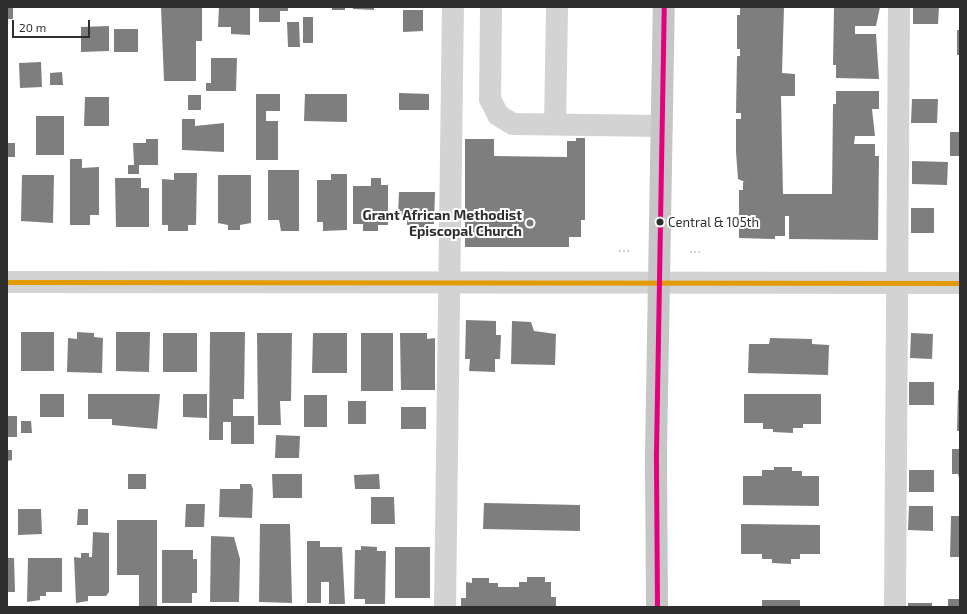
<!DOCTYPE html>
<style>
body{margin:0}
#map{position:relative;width:967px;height:614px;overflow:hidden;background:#fff;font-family:"Exo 2",sans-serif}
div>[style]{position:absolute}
.building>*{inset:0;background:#7e7e7e}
.path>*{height:2.5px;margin-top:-1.25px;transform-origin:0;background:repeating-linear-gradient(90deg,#d3d3d3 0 2px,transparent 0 4px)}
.minor>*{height:22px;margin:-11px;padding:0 11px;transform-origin:11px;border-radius:11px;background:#d3d3d3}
.major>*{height:22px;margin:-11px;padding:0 11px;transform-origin:11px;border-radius:11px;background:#c6c6c6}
.bus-1>*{height:5px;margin:-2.5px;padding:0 2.5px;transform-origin:2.5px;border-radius:2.5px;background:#e39a05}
.bus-2>*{height:5px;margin:-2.5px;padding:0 2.5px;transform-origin:2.5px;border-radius:2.5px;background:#e5007d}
.dots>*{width:11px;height:11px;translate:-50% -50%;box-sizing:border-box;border:2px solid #fff;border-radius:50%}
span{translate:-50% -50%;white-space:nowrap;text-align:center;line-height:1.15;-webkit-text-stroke:4px #fff;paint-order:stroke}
.bus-label{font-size:13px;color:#2e2e2e}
.left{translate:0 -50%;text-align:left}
.poi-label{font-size:14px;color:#2e2e2e;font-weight:700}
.right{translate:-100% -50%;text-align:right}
.frame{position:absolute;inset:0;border:8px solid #2e2e2e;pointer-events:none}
.scale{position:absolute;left:12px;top:20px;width:78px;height:18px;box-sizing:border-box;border:2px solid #2e2e2e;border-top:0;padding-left:5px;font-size:12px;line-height:14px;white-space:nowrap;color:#2e2e2e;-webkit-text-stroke:3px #fff;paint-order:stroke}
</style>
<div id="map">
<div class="building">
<div style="clip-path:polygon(7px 7px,13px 7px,13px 19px,7px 19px)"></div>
<div style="clip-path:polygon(161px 7px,202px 7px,202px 41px,196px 41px,196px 81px,164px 81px)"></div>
<div style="clip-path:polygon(219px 7px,250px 7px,250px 35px,231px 34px,231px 27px,218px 27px)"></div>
<div style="clip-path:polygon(259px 7px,288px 7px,288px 11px,280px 11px,280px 22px,259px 22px)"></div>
<div style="clip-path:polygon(332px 7px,345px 7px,345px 10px,332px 10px)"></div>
<div style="clip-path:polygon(353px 7px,374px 7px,374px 10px,353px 9px)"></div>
<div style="clip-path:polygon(740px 7px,784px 7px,782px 73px,795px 74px,795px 96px,781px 96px,783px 194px,832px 194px,833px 104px,836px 104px,836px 91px,879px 91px,879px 109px,872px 109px,875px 136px,855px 136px,854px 144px,875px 144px,875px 156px,879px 156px,878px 240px,789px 239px,789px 216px,785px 216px,785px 236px,775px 236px,775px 239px,739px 238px,739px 190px,743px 190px,743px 182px,745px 182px,738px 179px,736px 152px,736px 119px,741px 119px,741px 113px,736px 113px,737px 56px,740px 56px,740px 49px,737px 49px,737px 15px,740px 15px)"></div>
<div style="clip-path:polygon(834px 7px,880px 7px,876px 26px,855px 26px,855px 34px,876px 34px,879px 79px,836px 78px,836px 65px,833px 65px)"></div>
<div style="clip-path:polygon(913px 7px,939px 7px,938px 24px,913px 24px)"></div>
<div style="clip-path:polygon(403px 10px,423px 10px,423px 31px,403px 32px)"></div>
<div style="clip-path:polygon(303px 17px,313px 17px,313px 43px,303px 43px)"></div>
<div style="clip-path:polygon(287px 22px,299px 22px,300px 47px,288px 47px)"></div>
<div style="clip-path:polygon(109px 26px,109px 51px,81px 52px,81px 27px)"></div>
<div style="clip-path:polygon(114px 29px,138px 29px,138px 52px,114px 52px)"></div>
<div style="clip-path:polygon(957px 30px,960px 30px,960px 55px,957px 55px)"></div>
<div style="clip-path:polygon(211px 58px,237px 58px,236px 91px,206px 91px,206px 83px,211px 83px)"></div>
<div style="clip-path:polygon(41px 62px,42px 87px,20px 88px,19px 63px)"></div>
<div style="clip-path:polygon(62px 72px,63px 85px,50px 85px,50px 73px)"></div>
<div style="clip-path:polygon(399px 93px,429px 94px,429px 110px,399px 110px)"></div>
<div style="clip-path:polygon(256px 94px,280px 94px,280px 111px,266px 111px,266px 121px,278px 121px,278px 160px,256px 160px)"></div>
<div style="clip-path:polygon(305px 94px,347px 94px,347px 122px,304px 121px)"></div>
<div style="clip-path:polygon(188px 95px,201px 95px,201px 110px,188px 110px)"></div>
<div style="clip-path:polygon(85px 97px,109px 97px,109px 126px,84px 126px)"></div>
<div style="clip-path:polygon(912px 99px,938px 99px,937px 123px,911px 123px)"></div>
<div style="clip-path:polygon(36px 116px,64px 116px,64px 155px,36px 155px)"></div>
<div style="clip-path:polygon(182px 119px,195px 119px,195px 126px,224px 123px,224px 152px,182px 150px)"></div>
<div style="clip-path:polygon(950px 132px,960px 132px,960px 156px,950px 156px)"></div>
<div style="clip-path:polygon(576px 138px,585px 138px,585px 220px,581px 220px,581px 237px,569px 237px,569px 247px,465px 247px,465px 139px,494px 139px,494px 156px,567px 157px,567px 141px,576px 141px)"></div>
<div style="clip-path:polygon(146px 139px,158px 139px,158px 165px,139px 165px,139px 174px,128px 174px,128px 165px,134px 165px,133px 143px,146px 143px)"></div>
<div style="clip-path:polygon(7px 143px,15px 143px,15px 157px,7px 157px)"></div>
<div style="clip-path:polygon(70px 159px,82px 159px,82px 168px,99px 167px,99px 215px,90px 215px,90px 225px,70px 225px)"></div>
<div style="clip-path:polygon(912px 161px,948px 162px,947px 185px,912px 184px)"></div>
<div style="clip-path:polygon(268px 170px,299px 170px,299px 231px,281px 231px,279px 220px,268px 220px)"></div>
<div style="clip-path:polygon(174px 173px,197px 173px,196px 225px,188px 225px,188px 231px,168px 231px,168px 225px,162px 225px,162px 179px,174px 180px)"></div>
<div style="clip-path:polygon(331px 174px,347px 174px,347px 230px,323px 231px,323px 222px,317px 222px,317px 180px,331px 180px)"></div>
<div style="clip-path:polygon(22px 175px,54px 175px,53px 223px,21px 221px)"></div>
<div style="clip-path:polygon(218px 175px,251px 175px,251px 223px,240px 225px,240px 230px,228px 230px,228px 225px,218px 223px)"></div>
<div style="clip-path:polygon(115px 178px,141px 178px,141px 188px,149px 188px,149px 227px,116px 227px)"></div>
<div style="clip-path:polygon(371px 178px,381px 178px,381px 185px,388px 185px,388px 225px,378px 225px,378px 231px,363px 231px,363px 224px,353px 224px,353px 186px,371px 186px)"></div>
<div style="clip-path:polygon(399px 192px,435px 192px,434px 224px,428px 224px,428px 230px,419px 230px,419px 225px,407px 225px,407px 215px,398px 215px)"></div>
<div style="clip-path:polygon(911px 208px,934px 208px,934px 233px,911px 233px)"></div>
<div style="clip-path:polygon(466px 320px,496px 321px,496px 335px,501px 335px,500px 359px,495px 359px,495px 372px,469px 371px,470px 359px,465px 359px)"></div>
<div style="clip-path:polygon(512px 321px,531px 322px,534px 331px,556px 334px,555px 365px,511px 364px)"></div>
<div style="clip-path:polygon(21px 332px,54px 332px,54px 371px,21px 371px)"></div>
<div style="clip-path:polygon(77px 332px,94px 333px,94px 337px,103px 338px,102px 373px,67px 372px,68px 338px,77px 339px)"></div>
<div style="clip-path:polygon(116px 332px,150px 332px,149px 372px,116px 371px)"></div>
<div style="clip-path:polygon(210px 332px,245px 332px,244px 399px,233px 399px,233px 416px,254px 416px,254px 444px,231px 444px,231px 422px,223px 422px,223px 440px,209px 440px)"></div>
<div style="clip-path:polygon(163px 333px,197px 333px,197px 372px,163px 372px)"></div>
<div style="clip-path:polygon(257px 333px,292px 333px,291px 401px,280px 401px,281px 425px,258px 425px)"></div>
<div style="clip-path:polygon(313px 333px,347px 333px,347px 373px,312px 373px)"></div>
<div style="clip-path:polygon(361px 333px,393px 333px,393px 391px,361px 391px)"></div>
<div style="clip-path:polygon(400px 333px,427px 333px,427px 339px,435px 338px,435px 390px,401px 390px)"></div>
<div style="clip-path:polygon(911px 333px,933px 334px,932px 359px,910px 358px)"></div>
<div style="clip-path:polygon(770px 338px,812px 339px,812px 344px,829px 345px,828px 375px,748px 373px,749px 344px,769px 344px)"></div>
<div style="clip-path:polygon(909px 382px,934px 382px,934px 405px,909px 405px)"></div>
<div style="clip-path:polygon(958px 390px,960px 390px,960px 431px,957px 431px)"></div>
<div style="clip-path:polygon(40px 394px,64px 394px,64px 417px,40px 417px)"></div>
<div style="clip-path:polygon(88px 394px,160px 394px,157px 429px,112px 425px,112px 419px,88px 419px)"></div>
<div style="clip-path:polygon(183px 394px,207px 394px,207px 418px,183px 417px)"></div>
<div style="clip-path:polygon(744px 394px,821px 394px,821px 424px,803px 424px,803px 428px,793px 428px,793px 433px,773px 432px,773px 429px,763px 429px,763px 423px,744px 423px)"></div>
<div style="clip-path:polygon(304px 395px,327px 395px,327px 427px,304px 427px)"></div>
<div style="clip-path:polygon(348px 401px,366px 401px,366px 424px,348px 424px)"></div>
<div style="clip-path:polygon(401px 407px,426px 407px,426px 429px,401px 429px)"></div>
<div style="clip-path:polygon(7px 416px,17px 416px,17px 437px,7px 437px)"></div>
<div style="clip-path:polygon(21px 421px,31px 421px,32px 433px,21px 433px)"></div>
<div style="clip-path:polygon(276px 435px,300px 436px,299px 458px,275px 458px)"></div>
<div style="clip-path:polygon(952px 449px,960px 449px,960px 481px,958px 474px,952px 474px)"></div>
<div style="clip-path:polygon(7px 450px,12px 450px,12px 460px,7px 461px)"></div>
<div style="clip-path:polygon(774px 467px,792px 467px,792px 471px,802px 471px,802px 476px,819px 476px,819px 506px,743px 505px,743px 476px,762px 476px,762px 470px,774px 470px)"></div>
<div style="clip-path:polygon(909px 470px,934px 470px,934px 492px,909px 492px)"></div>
<div style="clip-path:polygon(128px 474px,146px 474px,146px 489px,128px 489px)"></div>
<div style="clip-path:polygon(272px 474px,302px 474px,302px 498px,273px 498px)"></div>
<div style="clip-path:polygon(379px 474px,380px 489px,355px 489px,354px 475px)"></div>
<div style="clip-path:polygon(240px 484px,251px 484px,253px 489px,252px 518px,219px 517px,220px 489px,240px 489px)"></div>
<div style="clip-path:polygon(371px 497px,394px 497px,395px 524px,371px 524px)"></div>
<div style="clip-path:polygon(484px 503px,580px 505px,580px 531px,483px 529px)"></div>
<div style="clip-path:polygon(186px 504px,205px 504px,204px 527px,185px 527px)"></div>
<div style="clip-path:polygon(909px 506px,933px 506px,933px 531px,908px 530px)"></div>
<div style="clip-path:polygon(18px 509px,41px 509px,42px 534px,18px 535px)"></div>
<div style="clip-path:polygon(78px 509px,88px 509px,88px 525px,77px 525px)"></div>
<div style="clip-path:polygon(951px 516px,960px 516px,960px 557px,950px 557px)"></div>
<div style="clip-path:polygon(117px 520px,157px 520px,157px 606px,139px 606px,139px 575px,117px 575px)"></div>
<div style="clip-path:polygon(260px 524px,290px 524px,292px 603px,259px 602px)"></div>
<div style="clip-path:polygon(741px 524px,820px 525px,820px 554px,800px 554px,800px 559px,791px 559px,791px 564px,772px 563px,772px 559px,762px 559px,762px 554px,741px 554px)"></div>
<div style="clip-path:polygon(93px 532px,109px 533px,109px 592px,106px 596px,88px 596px,88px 601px,76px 603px,74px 557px,81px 558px,81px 553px,89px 553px,89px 557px,92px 557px)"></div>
<div style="clip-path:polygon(211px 536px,234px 537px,240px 559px,239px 602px,210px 602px)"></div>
<div style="clip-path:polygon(307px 541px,320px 541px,320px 547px,342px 547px,345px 604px,329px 604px,329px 582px,321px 582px,321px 603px,307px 603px)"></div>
<div style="clip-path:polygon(361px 546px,377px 547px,377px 551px,386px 551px,385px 604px,365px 604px,365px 599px,354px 599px,355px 550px,361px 550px)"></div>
<div style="clip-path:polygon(395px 547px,430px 547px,430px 598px,395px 598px)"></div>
<div style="clip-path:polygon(162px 550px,193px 550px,193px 559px,197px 559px,197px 593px,192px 593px,192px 603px,162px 603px)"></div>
<div style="clip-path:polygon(7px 558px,14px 558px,15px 592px,7px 592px)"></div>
<div style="clip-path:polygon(28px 558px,62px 558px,62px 592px,46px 592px,46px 596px,40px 596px,40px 600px,27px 602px)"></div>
<div style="clip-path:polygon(527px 577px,545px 577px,545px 582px,551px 582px,551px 597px,556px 597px,556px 606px,461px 606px,461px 598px,466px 598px,466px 582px,472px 583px,472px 578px,489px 578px,489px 583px,498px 583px,498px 587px,519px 587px,519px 582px,527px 582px)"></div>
<div style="clip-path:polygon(948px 599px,960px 599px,960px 607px,948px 607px)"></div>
<div style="clip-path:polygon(762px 600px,800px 600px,800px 607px,762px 607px)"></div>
<div style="clip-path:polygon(908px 603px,932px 603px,932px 607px,908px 607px)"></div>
</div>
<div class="path">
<div style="left:619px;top:251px;width:11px"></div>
<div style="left:690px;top:252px;width:11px"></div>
</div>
<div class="minor">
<div style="left:491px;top:7px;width:92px;rotate:90.6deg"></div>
<div style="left:490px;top:99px;width:18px;rotate:63deg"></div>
<div style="left:498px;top:115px;width:17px;rotate:31deg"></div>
<div style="left:513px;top:124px;width:149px;rotate:0.8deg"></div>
<div style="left:555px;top:124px;width:117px;rotate:-89deg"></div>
<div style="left:7px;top:282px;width:953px;rotate:0.06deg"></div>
<div style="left:445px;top:607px;width:600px;rotate:-89.24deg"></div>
<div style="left:895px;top:607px;width:600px;rotate:-89.62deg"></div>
</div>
<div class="major">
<div style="left:657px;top:607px;width:155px;rotate:-90.4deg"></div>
<div style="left:656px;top:452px;width:445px;rotate:-89deg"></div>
</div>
<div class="bus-1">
<div style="left:7px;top:282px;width:953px;rotate:0.06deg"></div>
</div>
<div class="bus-2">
<div style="left:657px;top:607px;width:155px;rotate:-90.4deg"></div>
<div style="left:656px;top:452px;width:445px;rotate:-89deg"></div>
</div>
<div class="dots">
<div style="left:660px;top:222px;background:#2e2e2e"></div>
<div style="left:530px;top:223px;background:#777"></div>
</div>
<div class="bus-label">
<span class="left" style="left:668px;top:222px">Central &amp; 105th</span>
</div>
<div class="poi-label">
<span class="right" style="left:522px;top:223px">Grant African Methodist<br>Episcopal Church</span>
</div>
<div class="frame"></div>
<div class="scale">20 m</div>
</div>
